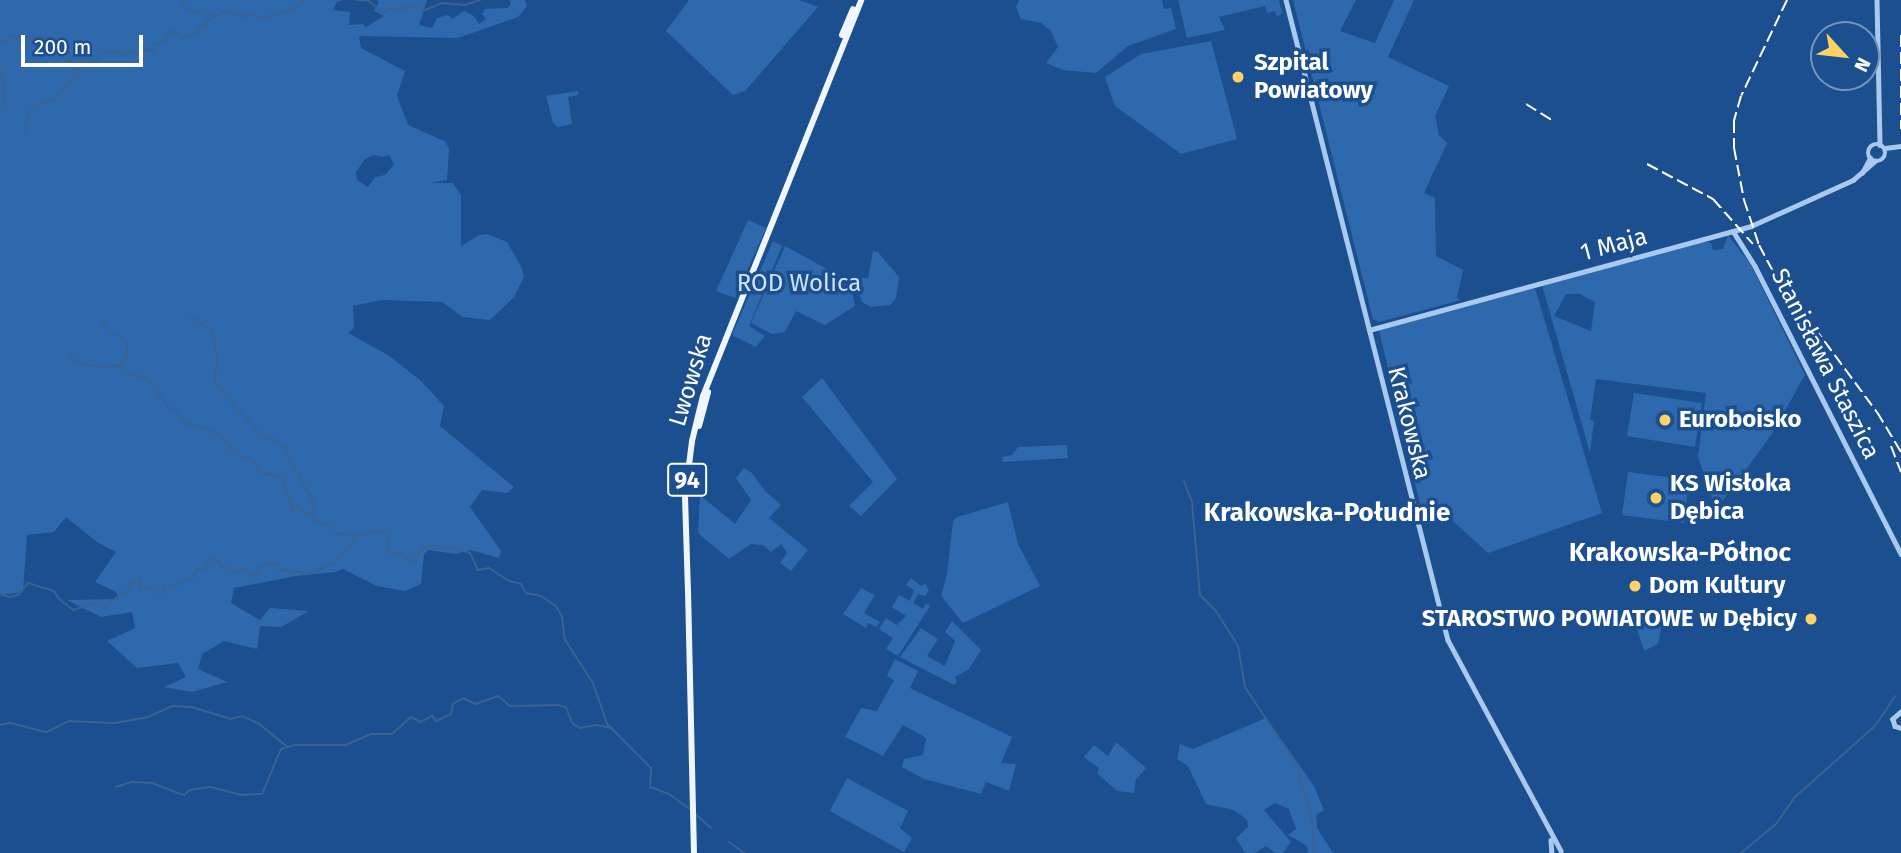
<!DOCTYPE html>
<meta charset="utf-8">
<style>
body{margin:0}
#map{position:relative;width:1901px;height:853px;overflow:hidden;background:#1b4f8f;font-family:"Fira Sans",sans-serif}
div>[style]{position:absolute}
.green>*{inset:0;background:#2e69ad}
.stream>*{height:2px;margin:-1px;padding:0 1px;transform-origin:1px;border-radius:1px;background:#3c6290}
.tertiary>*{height:4.5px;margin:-2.25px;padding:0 2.25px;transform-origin:2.25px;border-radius:2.25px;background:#a9c9ee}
.tertiary>.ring{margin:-2.25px;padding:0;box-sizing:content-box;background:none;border:4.5px solid #a9c9ee;border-radius:50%}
.primary>*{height:6px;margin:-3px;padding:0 3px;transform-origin:3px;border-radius:3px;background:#f0f6ff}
.rail>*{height:2px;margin-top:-1px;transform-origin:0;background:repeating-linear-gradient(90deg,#fff 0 12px,transparent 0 17px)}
.dots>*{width:19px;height:19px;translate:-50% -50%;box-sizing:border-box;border:4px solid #1b4f8f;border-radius:50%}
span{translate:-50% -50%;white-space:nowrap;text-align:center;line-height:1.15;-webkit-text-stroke:7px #1b4f8f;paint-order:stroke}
.shield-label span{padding:2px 5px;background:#1b4f8f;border:2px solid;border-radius:5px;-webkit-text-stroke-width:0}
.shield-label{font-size:23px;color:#fff;font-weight:700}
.poi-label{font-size:24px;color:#fff;font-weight:700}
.left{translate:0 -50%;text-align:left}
.right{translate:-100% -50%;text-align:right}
.street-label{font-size:24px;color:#fff}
.park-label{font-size:24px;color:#cfe3fa}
.neighbourhood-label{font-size:26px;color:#fff;font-weight:700}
.north{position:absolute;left:1810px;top:21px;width:70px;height:70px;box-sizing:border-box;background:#1b4f8f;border:2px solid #7695bc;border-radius:50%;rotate:117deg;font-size:19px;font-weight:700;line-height:28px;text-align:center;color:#fff}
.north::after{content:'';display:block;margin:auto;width:24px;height:32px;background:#ffd166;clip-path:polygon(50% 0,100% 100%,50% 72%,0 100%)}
.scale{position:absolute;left:21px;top:35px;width:122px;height:32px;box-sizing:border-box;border:4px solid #fff;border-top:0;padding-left:9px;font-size:21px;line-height:24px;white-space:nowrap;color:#fff;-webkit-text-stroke:5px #1b4f8f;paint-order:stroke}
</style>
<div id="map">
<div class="green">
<div style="clip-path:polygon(evenodd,0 0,343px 0,337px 2px,333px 10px,350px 12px,349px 25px,363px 24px,366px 27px,384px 16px,374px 11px,379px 2px,377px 0,427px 0,419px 25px,432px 28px,437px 18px,448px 15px,452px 19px,464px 11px,474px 16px,479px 24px,486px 19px,482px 14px,485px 9px,507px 8px,511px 4px,510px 0,525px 0,527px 6px,518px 17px,458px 38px,359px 36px,361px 48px,405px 71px,397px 96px,408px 125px,446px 142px,449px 149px,447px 180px,430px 183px,453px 183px,461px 195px,461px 246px,479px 235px,487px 234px,507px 242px,521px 266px,524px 277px,514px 297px,490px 320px,463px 317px,442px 302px,382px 300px,353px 306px,354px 328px,348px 333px,388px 355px,421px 381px,444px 406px,440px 426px,514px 487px,507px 493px,482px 490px,470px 507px,501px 551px,499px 558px,470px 550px,456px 554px,428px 550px,424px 554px,421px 584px,405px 591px,377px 586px,343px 569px,336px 572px,296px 576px,234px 588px,231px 603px,260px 620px,270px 608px,309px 611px,281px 627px,260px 626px,257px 649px,224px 641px,202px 654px,198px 669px,227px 682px,192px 692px,164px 687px,186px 677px,178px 663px,137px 668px,107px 641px,135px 628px,132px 612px,101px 617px,67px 600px,119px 599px,116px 592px,95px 582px,116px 552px,97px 542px,66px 517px,54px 532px,27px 535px,23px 592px,0 595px,0 0,374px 155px,383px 157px,389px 155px,394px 164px,385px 175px,375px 177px,368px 187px,357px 180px,356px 172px,365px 159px,374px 155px)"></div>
<div style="clip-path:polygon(689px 0,799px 0,818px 7px,745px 91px,733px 95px,666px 31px)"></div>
<div style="clip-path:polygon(1019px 0,1162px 0,1164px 9px,1171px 8px,1176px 29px,1128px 46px,1096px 73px,1063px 70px,1046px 63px,1058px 47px,1051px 31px,1041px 23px,1021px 19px,1016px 7px)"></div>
<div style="clip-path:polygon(1178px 0,1279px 0,1282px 13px,1277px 17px,1275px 11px,1267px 13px,1265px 6px,1219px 17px,1225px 30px,1187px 38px)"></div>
<div style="clip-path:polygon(1293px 0,1356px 0,1340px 31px,1375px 43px,1394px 0,1414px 0,1388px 57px,1449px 86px,1435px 116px,1439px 135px,1447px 143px,1424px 193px,1435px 198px,1436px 256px,1463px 270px,1457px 298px,1461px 300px,1379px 322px,1373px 319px)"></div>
<div style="clip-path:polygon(1211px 41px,1237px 139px,1181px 154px,1115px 106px,1105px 77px,1141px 54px)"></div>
<div style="clip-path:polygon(578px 91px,578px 95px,568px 97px,572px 124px,558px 127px,553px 123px,546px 96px)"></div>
<div style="clip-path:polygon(748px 220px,766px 228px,735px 298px,716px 291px)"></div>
<div style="clip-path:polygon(evenodd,1728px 235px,1751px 265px,1805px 375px,1772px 434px,1718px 507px,1714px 504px,1698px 457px,1706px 393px,1596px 379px,1590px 420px,1594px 421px,1590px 453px,1542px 285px,1704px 241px,1711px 243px,1713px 250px,1723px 249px,1728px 235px,1566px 294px,1580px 294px,1595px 302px,1591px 331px,1554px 316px,1566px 294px)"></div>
<div style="clip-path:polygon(773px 241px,782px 246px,749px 326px,765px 336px,756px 347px,732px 335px)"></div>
<div style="clip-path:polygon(785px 246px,838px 275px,849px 278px,855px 306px,825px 325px,796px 311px,785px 332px,772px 334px,751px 323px)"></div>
<div style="clip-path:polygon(873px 251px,878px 252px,899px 277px,896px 298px,890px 305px,871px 307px,862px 302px,855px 278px,868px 278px)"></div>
<div style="clip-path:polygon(1535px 288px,1602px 513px,1488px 553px,1443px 512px,1423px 517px,1379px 330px)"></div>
<div style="clip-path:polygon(822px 378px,897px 479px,861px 516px,849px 506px,873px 482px,802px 397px)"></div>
<div style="clip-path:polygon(1634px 393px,1702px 403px,1695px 447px,1627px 436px)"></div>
<div style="clip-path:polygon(1067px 445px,1068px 458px,1003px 462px,1002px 457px,1012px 455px,1018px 447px)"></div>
<div style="clip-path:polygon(744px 468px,752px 473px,765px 491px,781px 505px,769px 518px,808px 550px,791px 571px,780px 563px,787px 553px,781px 544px,771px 552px,763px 545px,751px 544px,729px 559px,698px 533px,700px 495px,735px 524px,751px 500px,736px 478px)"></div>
<div style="clip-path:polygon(1628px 472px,1689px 480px,1684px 523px,1622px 515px)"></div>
<div style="clip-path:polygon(1008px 502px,1018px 544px,1040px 586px,963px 623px,941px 596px,947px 574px,953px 521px,957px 517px)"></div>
<div style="clip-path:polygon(911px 578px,921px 586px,925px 584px,929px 590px,925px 596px,918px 594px,913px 603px,923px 609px,926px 603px,930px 606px,898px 656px,886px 649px,893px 638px,879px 629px,886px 618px,897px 625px,906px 616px,892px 607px,899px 595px,910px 601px,914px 590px,906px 585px)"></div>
<div style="clip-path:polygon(861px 588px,875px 595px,864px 613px,880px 622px,876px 627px,868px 623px,866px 628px,843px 614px)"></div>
<div style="clip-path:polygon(1639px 618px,1662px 624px,1658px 644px,1644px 651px,1635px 623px)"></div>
<div style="clip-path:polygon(952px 621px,981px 650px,969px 669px,955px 677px,957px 682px,954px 685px,900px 657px,921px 628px,938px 639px,927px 656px,945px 666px,955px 641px,945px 632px)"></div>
<div style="clip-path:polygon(895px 659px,918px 671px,910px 688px,1012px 737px,1001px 763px,1016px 764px,1009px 791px,986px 782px,981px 794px,924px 779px,902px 767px,904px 759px,923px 755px,926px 738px,903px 725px,883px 756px,845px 737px,861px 708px,877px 711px,894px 680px,887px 676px)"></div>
<div style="clip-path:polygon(1266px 718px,1314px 786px,1324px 810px,1316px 815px,1317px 828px,1333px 853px,1308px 853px,1307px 846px,1288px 835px,1296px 829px,1289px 809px,1275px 803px,1264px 810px,1291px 842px,1283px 853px,1275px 853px,1266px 846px,1255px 853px,1245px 853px,1236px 838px,1248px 827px,1247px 820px,1234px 810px,1206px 804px,1188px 766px,1177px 759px,1180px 744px,1193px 749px)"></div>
<div style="clip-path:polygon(1116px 742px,1146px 768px,1136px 779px,1134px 793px,1117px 791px,1097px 773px,1099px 768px,1084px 757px,1094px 745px,1108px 756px)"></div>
<div style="clip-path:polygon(847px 778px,908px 811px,900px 828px,912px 838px,904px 852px,830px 811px)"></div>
</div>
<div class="stream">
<div style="left:181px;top:0;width:13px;rotate:48deg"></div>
<div style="left:190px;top:10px;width:23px;rotate:13deg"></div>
<div style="left:356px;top:0;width:13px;rotate:4deg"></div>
<div style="left:369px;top:1px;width:19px;rotate:39deg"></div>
<div style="left:384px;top:13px;width:6px;rotate:-39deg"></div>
<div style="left:389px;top:9px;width:26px;rotate:-4deg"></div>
<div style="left:415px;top:7px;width:10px;rotate:17deg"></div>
<div style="left:425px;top:10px;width:18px;rotate:-22deg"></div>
<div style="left:442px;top:3px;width:22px;rotate:5deg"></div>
<div style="left:464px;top:5px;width:17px;rotate:-17deg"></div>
<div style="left:0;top:41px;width:8px"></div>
<div style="left:8px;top:41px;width:5px;rotate:-79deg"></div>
<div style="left:9px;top:36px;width:44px;rotate:2.6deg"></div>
<div style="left:53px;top:38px;width:10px;rotate:29deg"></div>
<div style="left:62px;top:43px;width:21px;rotate:65deg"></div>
<div style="left:71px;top:62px;width:9px;rotate:27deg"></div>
<div style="left:79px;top:66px;width:19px;rotate:-18deg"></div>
<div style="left:97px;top:60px;width:9px;rotate:-54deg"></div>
<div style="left:102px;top:53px;width:16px;rotate:-4deg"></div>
<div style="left:118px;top:52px;width:8px;rotate:23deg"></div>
<div style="left:125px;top:55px;width:7px;rotate:-34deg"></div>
<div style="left:131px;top:51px;width:7px;rotate:34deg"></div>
<div style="left:137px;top:55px;width:9px;rotate:-32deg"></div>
<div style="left:145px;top:50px;width:9px;rotate:6deg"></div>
<div style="left:154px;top:51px;width:6px;rotate:-90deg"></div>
<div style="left:154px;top:45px;width:11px;rotate:-22deg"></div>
<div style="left:164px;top:41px;width:13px;rotate:-61deg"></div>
<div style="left:170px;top:30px;width:16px;rotate:30deg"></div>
<div style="left:184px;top:38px;width:14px;rotate:-17deg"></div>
<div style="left:197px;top:34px;width:9px;rotate:-63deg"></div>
<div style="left:201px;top:26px;width:4px;rotate:27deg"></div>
<div style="left:205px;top:28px;width:7px;rotate:-74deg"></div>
<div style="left:207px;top:21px;width:20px;rotate:-30deg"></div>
<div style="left:224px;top:11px;width:18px;rotate:19deg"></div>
<div style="left:241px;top:17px;width:13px;rotate:-18deg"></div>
<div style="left:253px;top:13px;width:5px;rotate:53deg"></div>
<div style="left:256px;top:17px;width:10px"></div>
<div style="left:266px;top:17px;width:26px;rotate:-16deg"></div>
<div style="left:291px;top:10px;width:16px;rotate:-38deg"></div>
<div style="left:0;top:61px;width:4px;rotate:90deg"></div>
<div style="left:0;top:70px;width:14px;rotate:69deg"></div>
<div style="left:5px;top:83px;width:23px;rotate:92deg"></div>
<div style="left:24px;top:133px;width:21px;rotate:-76deg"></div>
<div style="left:29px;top:113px;width:11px;rotate:-45deg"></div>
<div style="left:37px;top:105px;width:19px;rotate:-18deg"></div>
<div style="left:55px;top:99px;width:32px;rotate:-49deg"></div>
<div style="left:76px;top:75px;width:9px;rotate:-72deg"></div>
<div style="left:187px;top:312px;width:32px;rotate:39deg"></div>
<div style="left:212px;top:332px;width:26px;rotate:79deg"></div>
<div style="left:217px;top:358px;width:25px;rotate:95deg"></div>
<div style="left:215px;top:383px;width:71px;rotate:48.4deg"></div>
<div style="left:262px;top:436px;width:14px;rotate:17deg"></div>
<div style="left:275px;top:440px;width:11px;rotate:41deg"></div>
<div style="left:283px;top:447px;width:64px;rotate:61deg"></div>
<div style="left:314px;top:503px;width:6px;rotate:90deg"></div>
<div style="left:101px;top:321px;width:13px;rotate:51deg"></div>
<div style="left:109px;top:331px;width:20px;rotate:30deg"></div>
<div style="left:126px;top:341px;width:11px;rotate:80deg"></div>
<div style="left:128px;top:352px;width:15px;rotate:113deg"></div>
<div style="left:70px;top:354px;width:9px;rotate:58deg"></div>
<div style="left:75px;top:362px;width:25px;rotate:11deg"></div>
<div style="left:100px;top:367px;width:20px;rotate:-6deg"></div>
<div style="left:120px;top:365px;width:11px;rotate:52deg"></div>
<div style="left:127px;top:374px;width:20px;rotate:9deg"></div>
<div style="left:147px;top:377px;width:37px;rotate:55deg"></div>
<div style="left:168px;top:407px;width:9px;rotate:27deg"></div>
<div style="left:176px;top:411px;width:14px;rotate:56deg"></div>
<div style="left:184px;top:423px;width:29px;rotate:16deg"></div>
<div style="left:212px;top:431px;width:16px;rotate:35deg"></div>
<div style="left:225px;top:440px;width:14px;rotate:56deg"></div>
<div style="left:233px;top:452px;width:22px;rotate:24deg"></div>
<div style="left:253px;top:461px;width:16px;rotate:55deg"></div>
<div style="left:262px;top:474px;width:16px;rotate:4deg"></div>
<div style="left:278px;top:475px;width:9px;rotate:49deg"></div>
<div style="left:284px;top:482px;width:30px;rotate:73deg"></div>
<div style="left:293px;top:511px;width:6px;rotate:-51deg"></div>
<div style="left:297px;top:506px;width:13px;rotate:45deg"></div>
<div style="left:306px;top:515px;width:8px;rotate:-23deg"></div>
<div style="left:313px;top:512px;width:10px;rotate:73deg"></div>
<div style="left:316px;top:522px;width:10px;rotate:6deg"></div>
<div style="left:326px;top:523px;width:14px;rotate:45deg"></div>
<div style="left:336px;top:533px;width:22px;rotate:5deg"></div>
<div style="left:1184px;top:481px;width:22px;rotate:69deg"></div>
<div style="left:1192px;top:502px;width:93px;rotate:85.1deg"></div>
<div style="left:1200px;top:595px;width:23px;rotate:45deg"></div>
<div style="left:1216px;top:611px;width:41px;rotate:57.8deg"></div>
<div style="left:1238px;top:646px;width:42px;rotate:80.3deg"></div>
<div style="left:1245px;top:687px;width:95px;rotate:56.6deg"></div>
<div style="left:1297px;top:766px;width:57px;rotate:74.7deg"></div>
<div style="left:1312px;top:821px;width:32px;rotate:86deg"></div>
<div style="left:0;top:594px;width:9px;rotate:18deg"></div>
<div style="left:9px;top:597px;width:9px;rotate:-13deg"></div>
<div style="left:18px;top:595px;width:16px;rotate:-50deg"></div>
<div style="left:28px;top:583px;width:27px;rotate:17deg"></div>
<div style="left:54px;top:591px;width:9px;rotate:58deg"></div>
<div style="left:59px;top:599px;width:18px;rotate:38deg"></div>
<div style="left:73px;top:610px;width:26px;rotate:-18deg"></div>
<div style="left:98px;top:602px;width:9px;rotate:21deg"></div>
<div style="left:106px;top:605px;width:27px;rotate:-34deg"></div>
<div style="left:128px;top:590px;width:9px;rotate:-63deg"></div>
<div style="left:132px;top:582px;width:9px;rotate:-13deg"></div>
<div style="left:141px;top:580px;width:8px;rotate:104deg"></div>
<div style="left:139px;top:588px;width:5px;rotate:22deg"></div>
<div style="left:144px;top:590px;width:14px;rotate:-21deg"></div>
<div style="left:157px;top:585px;width:8px;rotate:83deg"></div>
<div style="left:158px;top:593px;width:5px"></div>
<div style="left:163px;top:593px;width:7px;rotate:-74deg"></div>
<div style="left:165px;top:586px;width:12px"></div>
<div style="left:177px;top:586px;width:7px;rotate:-45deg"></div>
<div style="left:182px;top:581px;width:12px;rotate:-14deg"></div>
<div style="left:194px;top:578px;width:9px;rotate:-72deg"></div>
<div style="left:197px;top:569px;width:7px;rotate:8deg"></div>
<div style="left:204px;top:570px;width:14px;rotate:-60deg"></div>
<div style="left:211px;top:558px;width:6px;rotate:9deg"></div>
<div style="left:217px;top:559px;width:10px;rotate:61deg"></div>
<div style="left:222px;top:568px;width:10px"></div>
<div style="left:232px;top:568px;width:6px;rotate:59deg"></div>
<div style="left:235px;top:573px;width:9px;rotate:-27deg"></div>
<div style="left:243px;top:569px;width:14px;rotate:34deg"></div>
<div style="left:255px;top:577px;width:11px;rotate:-68deg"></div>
<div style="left:259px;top:567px;width:9px;rotate:-21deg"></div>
<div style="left:267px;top:564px;width:11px;rotate:-5deg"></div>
<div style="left:278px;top:563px;width:7px;rotate:98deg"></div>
<div style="left:277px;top:570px;width:32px;rotate:5deg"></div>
<div style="left:309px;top:573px;width:28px;rotate:-21deg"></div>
<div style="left:335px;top:563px;width:36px;rotate:-51deg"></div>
<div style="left:358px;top:535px;width:13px;rotate:-13deg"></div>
<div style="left:371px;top:532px;width:12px;rotate:5deg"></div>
<div style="left:383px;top:533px;width:8px;rotate:50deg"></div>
<div style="left:388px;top:539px;width:9px;rotate:96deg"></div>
<div style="left:387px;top:548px;width:7px;rotate:56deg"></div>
<div style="left:391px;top:554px;width:7px;rotate:-8deg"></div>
<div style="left:398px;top:553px;width:17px;rotate:33deg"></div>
<div style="left:412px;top:562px;width:23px;rotate:-49deg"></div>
<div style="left:427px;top:545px;width:34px;rotate:8deg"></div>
<div style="left:461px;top:550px;width:9px;rotate:18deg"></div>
<div style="left:470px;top:553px;width:19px;rotate:65deg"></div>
<div style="left:478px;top:570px;width:11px;rotate:-10deg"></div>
<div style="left:489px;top:568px;width:24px;rotate:33deg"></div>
<div style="left:509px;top:581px;width:12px;rotate:14deg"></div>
<div style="left:521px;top:584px;width:10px;rotate:61deg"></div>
<div style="left:526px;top:593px;width:15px;rotate:11deg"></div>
<div style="left:541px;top:596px;width:18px;rotate:34deg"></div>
<div style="left:556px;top:606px;width:13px;rotate:61deg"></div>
<div style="left:562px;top:617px;width:23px;rotate:83deg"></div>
<div style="left:565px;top:640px;width:51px;rotate:56.9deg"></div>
<div style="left:593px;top:683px;width:43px;rotate:71.1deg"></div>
<div style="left:607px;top:724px;width:62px;rotate:45deg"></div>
<div style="left:651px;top:768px;width:19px;rotate:93deg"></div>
<div style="left:650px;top:787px;width:20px;rotate:20deg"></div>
<div style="left:669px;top:794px;width:27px;rotate:36deg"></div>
<div style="left:0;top:725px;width:10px;rotate:-11deg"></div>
<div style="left:10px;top:723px;width:38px;rotate:14deg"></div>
<div style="left:47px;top:732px;width:25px;rotate:-27deg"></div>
<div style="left:69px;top:721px;width:46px;rotate:2.5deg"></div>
<div style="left:115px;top:723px;width:34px;rotate:-10deg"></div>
<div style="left:148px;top:717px;width:27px;rotate:-24deg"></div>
<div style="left:173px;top:706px;width:18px;rotate:3deg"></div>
<div style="left:191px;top:707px;width:42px;rotate:16.7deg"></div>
<div style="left:231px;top:719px;width:11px;rotate:-15deg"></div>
<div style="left:242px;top:716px;width:17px;rotate:24deg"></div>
<div style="left:258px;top:723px;width:36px;rotate:39deg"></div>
<div style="left:116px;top:787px;width:16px;rotate:-18deg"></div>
<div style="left:131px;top:782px;width:21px;rotate:3deg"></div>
<div style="left:152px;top:783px;width:34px;rotate:21deg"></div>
<div style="left:184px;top:795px;width:8px;rotate:-40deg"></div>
<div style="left:190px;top:790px;width:20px;rotate:-9deg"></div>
<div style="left:210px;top:787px;width:32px;rotate:14deg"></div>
<div style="left:241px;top:795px;width:21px;rotate:-3deg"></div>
<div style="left:262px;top:794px;width:49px;rotate:-67.1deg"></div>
<div style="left:281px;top:749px;width:15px;rotate:-16deg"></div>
<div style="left:295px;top:745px;width:51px"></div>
<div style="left:346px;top:745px;width:27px;rotate:-24deg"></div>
<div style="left:371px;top:734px;width:21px"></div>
<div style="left:392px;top:734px;width:25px;rotate:-42deg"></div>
<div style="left:411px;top:717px;width:11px;rotate:27deg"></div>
<div style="left:421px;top:722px;width:13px;rotate:-29deg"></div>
<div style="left:432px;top:716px;width:6px;rotate:51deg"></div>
<div style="left:436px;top:721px;width:17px;rotate:-25deg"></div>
<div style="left:451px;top:714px;width:10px;rotate:-79deg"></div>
<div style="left:453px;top:704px;width:12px;rotate:-31deg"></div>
<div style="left:463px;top:698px;width:13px;rotate:27deg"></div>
<div style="left:475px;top:704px;width:24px;rotate:-19deg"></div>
<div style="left:498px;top:696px;width:16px;rotate:40deg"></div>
<div style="left:510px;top:706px;width:47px;rotate:-1.2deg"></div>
<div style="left:557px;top:705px;width:9px;rotate:13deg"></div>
<div style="left:566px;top:707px;width:17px;rotate:69deg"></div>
<div style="left:572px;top:723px;width:9px;rotate:32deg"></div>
<div style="left:580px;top:728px;width:16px;rotate:-11deg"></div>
<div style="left:596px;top:725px;width:16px;rotate:11deg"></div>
<div style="left:695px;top:814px;width:21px;rotate:41deg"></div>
<div style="left:729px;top:842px;width:19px;rotate:36deg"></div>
<div style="left:1741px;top:853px;width:45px;rotate:-39.6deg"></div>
<div style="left:1776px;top:824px;width:33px;rotate:-55deg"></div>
<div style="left:1795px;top:797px;width:107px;rotate:-41.6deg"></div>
<div style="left:1875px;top:726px;width:36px;rotate:-56deg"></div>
</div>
<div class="tertiary">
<div style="left:1286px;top:0;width:660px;rotate:75.8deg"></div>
<div style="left:1448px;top:640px;width:239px;rotate:61.8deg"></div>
<div style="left:1877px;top:0;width:145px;rotate:88.8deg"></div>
<div class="ring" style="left:1868px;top:144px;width:13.5px;height:13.5px"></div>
<div style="left:1885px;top:148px;width:16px;rotate:-7deg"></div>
<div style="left:1862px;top:173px;width:17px;rotate:-62deg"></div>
<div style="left:1733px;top:231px;width:41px;rotate:57.8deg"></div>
<div style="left:1755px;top:266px;width:323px;rotate:63.1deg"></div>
<div style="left:1369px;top:330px;width:396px;rotate:-15.2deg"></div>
<div style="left:1751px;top:226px;width:112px;rotate:-24.3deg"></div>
<div style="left:1853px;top:180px;width:29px;rotate:-41deg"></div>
<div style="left:1901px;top:712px;width:11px;rotate:139deg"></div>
<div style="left:1893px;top:719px;width:7px;rotate:74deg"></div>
<div style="left:1895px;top:726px;width:6px;rotate:18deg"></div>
<div style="left:1551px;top:840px;width:13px;rotate:86deg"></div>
</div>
<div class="primary">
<div style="left:842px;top:35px;width:28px;rotate:-67deg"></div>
<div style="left:699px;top:426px;width:35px;rotate:-75deg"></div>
<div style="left:688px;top:590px;width:263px;rotate:88.7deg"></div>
<div style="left:688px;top:592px;width:96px;rotate:-91.8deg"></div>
<div style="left:685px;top:496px;width:55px;rotate:-82.7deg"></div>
<div style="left:692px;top:441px;width:46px;rotate:-76.3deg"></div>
<div style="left:703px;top:396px;width:426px;rotate:-68.2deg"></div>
</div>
<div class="rail">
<div style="left:1787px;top:0;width:106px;rotate:115.6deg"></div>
<div style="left:1741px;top:96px;width:26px;rotate:106deg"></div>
<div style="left:1734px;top:121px;width:27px;rotate:90deg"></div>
<div style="left:1734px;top:148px;width:53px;rotate:79.1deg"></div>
<div style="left:1744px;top:200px;width:47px;rotate:71.6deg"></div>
<div style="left:1759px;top:245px;width:32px;rotate:62deg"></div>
<div style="left:1774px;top:273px;width:173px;rotate:53.5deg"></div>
<div style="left:1877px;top:412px;width:47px;rotate:59deg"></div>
<div style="left:1901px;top:35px;width:94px;rotate:90deg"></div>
<div style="left:1526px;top:104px;width:31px;rotate:32deg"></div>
<div style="left:1647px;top:164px;width:75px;rotate:27.9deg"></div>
<div style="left:1713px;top:199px;width:60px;rotate:48.4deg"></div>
<div style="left:1891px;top:446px;width:28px;rotate:69deg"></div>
</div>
<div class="dots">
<div style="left:1238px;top:77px;background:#ffd166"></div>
<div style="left:1665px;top:420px;background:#ffd166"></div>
<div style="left:1656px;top:498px;background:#ffd166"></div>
<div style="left:1635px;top:586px;background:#ffd166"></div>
<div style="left:1811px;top:619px;background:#ffd166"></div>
</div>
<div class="shield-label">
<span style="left:687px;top:480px">94</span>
</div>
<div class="poi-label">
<span class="left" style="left:1254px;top:77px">Szpital<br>Powiatowy</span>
<span class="left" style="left:1679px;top:420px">Euroboisko</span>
<span class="left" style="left:1670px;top:498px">KS Wisłoka<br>Dębica</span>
<span class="left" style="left:1649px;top:586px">Dom Kultury</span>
<span class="right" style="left:1797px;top:619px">STAROSTWO POWIATOWE w Dębicy</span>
</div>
<div class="street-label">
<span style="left:1614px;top:245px;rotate:-15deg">1 Maja</span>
<span style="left:1825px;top:364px;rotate:63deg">Stanisława Staszica</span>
<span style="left:691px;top:380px;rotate:-73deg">Lwowska</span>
<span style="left:1409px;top:423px;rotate:76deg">Krakowska</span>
</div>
<div class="park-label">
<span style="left:799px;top:284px">ROD Wolica</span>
</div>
<div class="neighbourhood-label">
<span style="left:1327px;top:513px">Krakowska-Południe</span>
<span style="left:1680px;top:553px">Krakowska-Północ</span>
</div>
<div class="north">N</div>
<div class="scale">200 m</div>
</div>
